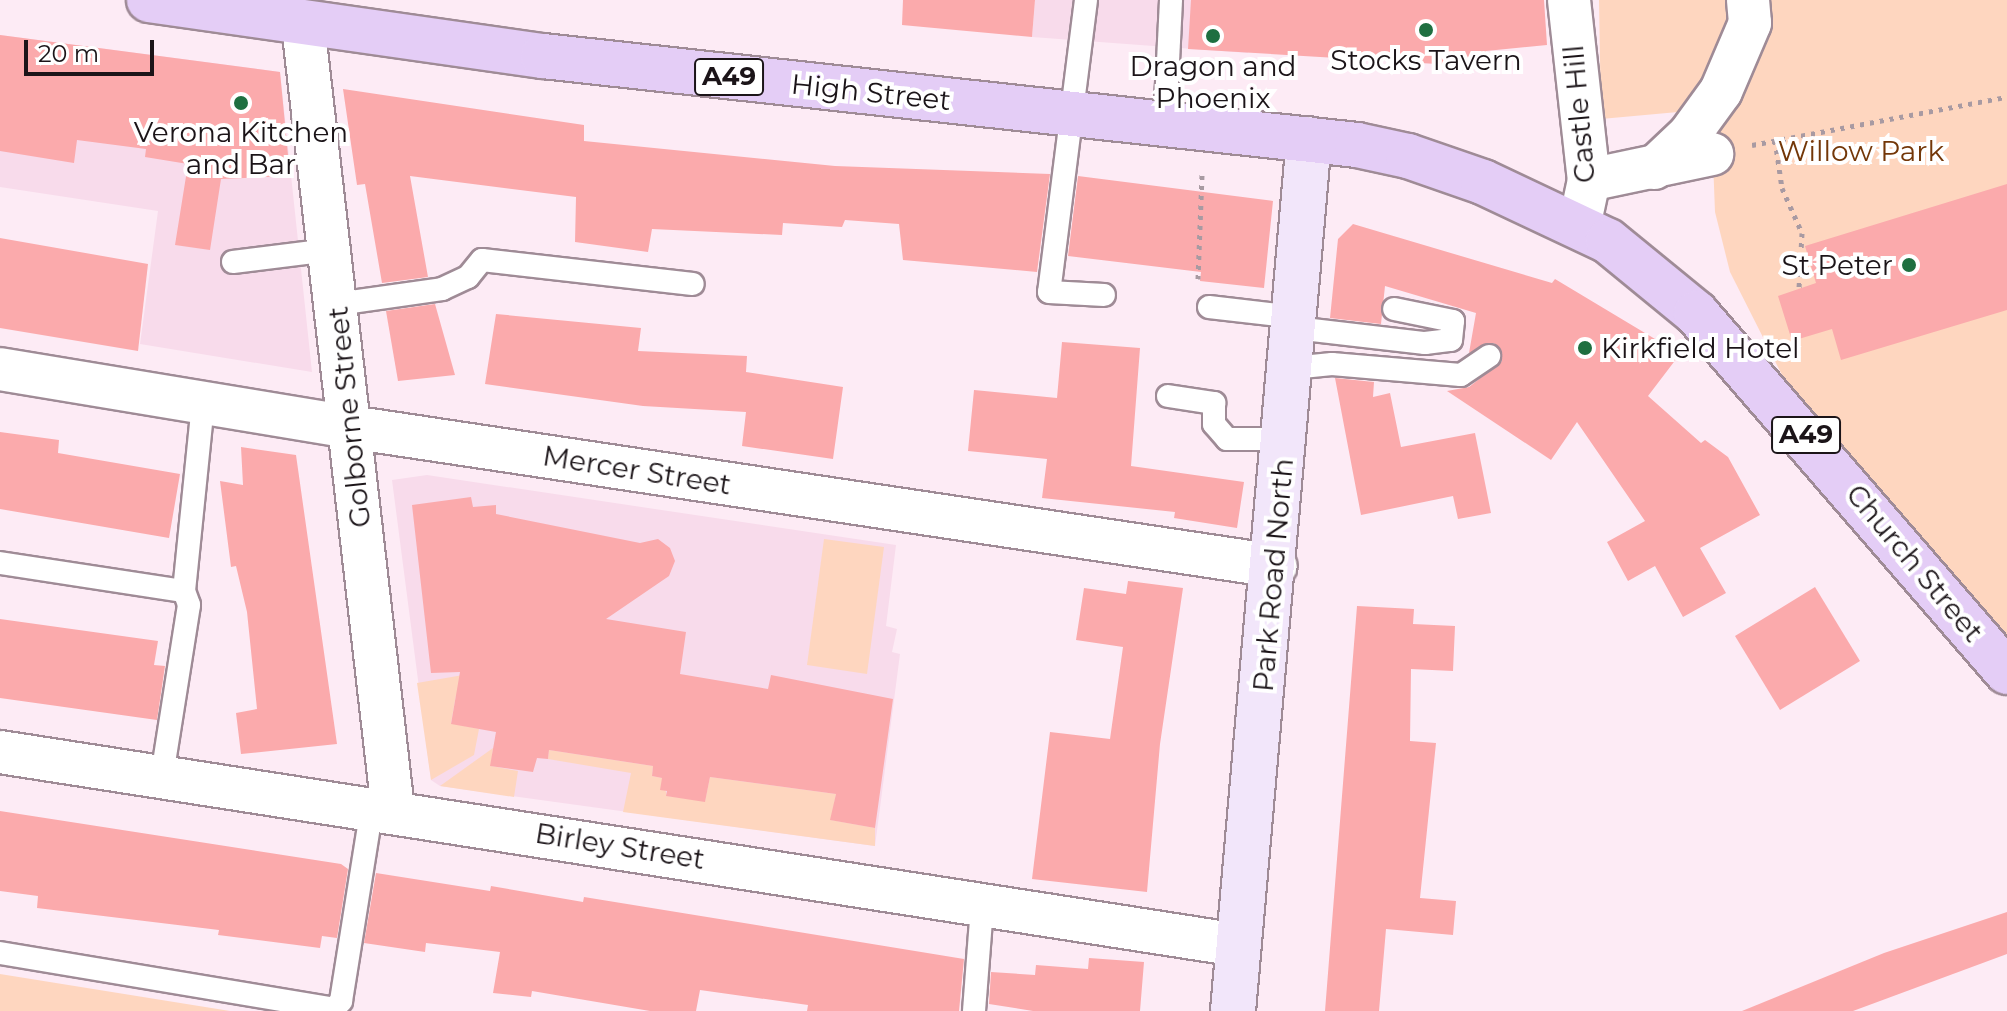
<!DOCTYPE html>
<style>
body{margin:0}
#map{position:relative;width:2007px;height:1011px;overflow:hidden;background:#fdebf5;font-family:Montserrat,sans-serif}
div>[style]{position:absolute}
.built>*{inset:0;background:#f8dbeb}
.green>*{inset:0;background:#fed6bf}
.building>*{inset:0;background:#fbaaac}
.path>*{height:5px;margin-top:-2.5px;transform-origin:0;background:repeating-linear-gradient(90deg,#a89aa2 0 4px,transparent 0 10px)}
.roads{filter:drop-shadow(2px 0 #9f8b96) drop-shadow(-2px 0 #9f8b96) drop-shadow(0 2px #9f8b96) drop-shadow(0 -2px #9f8b96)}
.lane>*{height:22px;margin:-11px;padding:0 11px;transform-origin:11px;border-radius:11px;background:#fff}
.street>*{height:42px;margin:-21px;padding:0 21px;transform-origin:21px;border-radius:21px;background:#fff}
.secondary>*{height:44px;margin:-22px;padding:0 22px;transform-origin:22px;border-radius:22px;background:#f2e6fa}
.primary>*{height:44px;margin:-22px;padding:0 22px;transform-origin:22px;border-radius:22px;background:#e4cdf6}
.dots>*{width:22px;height:22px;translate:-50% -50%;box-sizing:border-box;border:4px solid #fff;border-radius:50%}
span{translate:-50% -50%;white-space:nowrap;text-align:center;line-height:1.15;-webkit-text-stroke:8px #fff;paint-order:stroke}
.shield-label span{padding:2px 6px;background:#fff;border:2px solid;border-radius:6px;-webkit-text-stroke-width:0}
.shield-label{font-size:26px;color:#1b1418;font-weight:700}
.poi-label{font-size:28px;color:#1b1418}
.right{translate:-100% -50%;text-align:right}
.left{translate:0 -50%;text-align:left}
.street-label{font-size:28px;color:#1b1418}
.park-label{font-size:28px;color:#733708}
.scale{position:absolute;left:24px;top:40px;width:130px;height:36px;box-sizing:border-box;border:4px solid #1b1418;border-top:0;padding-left:10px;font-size:24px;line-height:28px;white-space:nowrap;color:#1b1418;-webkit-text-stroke:6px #fff;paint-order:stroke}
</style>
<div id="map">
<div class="built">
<div style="clip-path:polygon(1035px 0,1250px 0,1248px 53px,1032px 37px)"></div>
<div style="clip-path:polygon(0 35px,280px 72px,312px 372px,140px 344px,158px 211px,0 187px)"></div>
<div style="clip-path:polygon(427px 475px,896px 545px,886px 626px,897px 629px,892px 652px,900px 654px,875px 846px,440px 786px,431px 780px,392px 480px)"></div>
</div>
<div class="green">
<div style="clip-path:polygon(1599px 0,2007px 0,2007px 668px,1820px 450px,1730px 272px,1715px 212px,1711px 109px,1601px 119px)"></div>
<div style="clip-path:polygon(824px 539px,884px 547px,867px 674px,807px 665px)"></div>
<div style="clip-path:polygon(492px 670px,456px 695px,451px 723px,479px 729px,474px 755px,431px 780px,417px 683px)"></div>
<div style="clip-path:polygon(493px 748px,491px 766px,518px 771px,514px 797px,440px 786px)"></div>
<div style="clip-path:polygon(549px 750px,653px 766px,652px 776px,662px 778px,667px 796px,705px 801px,710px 777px,836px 794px,831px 820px,875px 828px,875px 846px,623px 812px,631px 773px,548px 759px)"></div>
<div style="clip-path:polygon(0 974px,230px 1011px,0 1011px)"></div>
</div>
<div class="building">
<div style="clip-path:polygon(903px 0,1035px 0,1032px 37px,902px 25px)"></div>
<div style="clip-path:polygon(1191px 0,1544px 0,1547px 45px,1486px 51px,1487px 67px,1188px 49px)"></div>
<div style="clip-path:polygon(0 35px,280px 72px,290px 176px,221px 179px,210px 250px,175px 245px,188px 164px,145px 157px,146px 149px,77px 140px,74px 163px,0 151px)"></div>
<div style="clip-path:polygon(343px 89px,584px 125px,584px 141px,835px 166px,1050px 174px,1037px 272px,903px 260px,899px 224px,845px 220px,842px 227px,783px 223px,782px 235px,652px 229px,648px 252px,575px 242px,576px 197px,410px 176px,428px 277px,382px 283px,365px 184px,357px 185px)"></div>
<div style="clip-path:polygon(1078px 176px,1273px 201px,1264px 288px,1200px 281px,1201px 272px,1068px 256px)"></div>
<div style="clip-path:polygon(2007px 184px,2007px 310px,1841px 360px,1832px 329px,1792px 341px,1778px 296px,1816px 283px,1805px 246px)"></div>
<div style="clip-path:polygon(1353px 224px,1552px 283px,1555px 279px,1680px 354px,1648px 396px,1701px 443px,1705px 440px,1728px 457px,1760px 515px,1700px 548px,1726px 593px,1683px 617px,1655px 566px,1628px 581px,1607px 542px,1645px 521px,1577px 422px,1551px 460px,1447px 391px,1469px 387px,1502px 361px,1494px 343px,1469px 353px,1476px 313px,1385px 286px,1381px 324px,1330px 318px,1338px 239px)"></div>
<div style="clip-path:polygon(0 238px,148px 264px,138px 351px,0 328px)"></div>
<div style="clip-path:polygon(435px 304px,455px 375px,398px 381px,386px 311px)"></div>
<div style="clip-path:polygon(496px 314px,641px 328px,638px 351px,747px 356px,746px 372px,843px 387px,833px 459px,742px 446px,746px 412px,643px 406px,485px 384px)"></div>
<div style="clip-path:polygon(1062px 342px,1140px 348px,1131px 466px,1244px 482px,1237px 528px,1174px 518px,1175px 512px,1042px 498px,1047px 459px,968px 451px,974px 390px,1057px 398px)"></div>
<div style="clip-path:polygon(1335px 378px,1374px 382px,1373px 397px,1390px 393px,1401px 447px,1475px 433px,1491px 513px,1458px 519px,1453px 496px,1361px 515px)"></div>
<div style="clip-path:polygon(0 432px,59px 440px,58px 453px,180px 474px,169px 538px,0 509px)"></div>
<div style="clip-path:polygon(241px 447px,296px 455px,337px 744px,241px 754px,236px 713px,257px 709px,247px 612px,236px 566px,231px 567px,220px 481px,243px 485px)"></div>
<div style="clip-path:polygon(471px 497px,473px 507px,496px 505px,496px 514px,640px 543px,658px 539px,670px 548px,675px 561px,669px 576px,606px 619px,686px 632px,680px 674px,768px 689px,771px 675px,893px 699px,875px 828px,830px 820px,836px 794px,710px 777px,705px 802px,666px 796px,667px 791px,660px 790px,662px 778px,652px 776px,653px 766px,549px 750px,548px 759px,537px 758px,533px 772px,490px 766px,496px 732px,451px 724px,460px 672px,431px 673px,412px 505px)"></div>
<div style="clip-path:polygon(1128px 581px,1183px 588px,1160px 744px,1147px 892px,1032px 879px,1050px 732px,1110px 739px,1123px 647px,1076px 640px,1084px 588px,1126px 594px)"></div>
<div style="clip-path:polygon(1815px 587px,1860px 661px,1780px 710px,1735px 636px)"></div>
<div style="clip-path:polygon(1357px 606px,1414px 609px,1413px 624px,1455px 626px,1453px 671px,1411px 669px,1410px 741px,1436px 743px,1420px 898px,1456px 901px,1453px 935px,1386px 929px,1379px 1011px,1325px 1011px)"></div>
<div style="clip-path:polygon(0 619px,158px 641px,154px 665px,165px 666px,157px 720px,0 698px)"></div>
<div style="clip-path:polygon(0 811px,341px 864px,348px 869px,337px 938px,322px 936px,320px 948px,218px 935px,219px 930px,37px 908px,38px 896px,0 891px)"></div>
<div style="clip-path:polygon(376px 873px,490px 891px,491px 886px,583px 902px,584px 897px,964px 959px,959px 1011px,807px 1011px,808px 1005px,700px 990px,696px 1011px,650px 1011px,532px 991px,531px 997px,493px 993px,500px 952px,426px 943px,425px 952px,364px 943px)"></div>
<div style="clip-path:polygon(2007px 912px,2007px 954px,1853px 1011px,1742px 1011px,1884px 953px)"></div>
<div style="clip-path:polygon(1089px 958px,1144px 962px,1140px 1011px,1033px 1011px,989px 1004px,991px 972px,1035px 975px,1036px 965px,1088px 969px)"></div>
</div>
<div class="path">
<div style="left:1775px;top:140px;width:49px;rotate:81.7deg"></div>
<div style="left:1782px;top:188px;width:49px;rotate:66deg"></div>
<div style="left:1802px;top:233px;width:56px;rotate:93.1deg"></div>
<div style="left:1752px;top:145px;width:259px;rotate:-10.7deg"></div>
<div style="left:1198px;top:279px;width:106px;rotate:-87.8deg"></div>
</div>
<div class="roads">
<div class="lane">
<div style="left:1086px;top:0;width:294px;rotate:97.2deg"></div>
<div style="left:1049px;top:292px;width:55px;rotate:3.1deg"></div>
<div style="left:1165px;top:123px;width:123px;rotate:-87.2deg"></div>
<div style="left:233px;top:262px;width:97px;rotate:-7.1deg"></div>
<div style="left:337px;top:304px;width:106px;rotate:-8.1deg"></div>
<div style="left:442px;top:289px;width:29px;rotate:-25deg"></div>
<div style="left:468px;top:277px;width:22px;rotate:-51deg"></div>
<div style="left:482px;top:260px;width:212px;rotate:6.5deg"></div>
<div style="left:1209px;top:307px;width:88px;rotate:6.6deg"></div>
<div style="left:1295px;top:328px;width:131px;rotate:6.6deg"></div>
<div style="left:1425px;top:343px;width:26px;rotate:-7deg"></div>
<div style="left:1451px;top:340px;width:19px;rotate:-84deg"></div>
<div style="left:1453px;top:321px;width:60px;rotate:-168.5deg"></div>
<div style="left:1292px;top:368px;width:40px;rotate:-5.7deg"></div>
<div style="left:1332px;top:364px;width:129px;rotate:4.9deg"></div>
<div style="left:1461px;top:375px;width:34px;rotate:-34deg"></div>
<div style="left:1168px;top:396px;width:47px;rotate:8.7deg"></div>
<div style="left:1214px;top:403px;width:21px;rotate:90deg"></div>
<div style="left:1214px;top:424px;width:20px;rotate:49deg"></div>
<div style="left:1227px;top:439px;width:58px"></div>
<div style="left:0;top:563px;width:186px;rotate:8.7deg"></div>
<div style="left:184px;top:591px;width:15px;rotate:70deg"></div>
<div style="left:189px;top:605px;width:173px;rotate:99deg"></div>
<div style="left:184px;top:591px;width:189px;rotate:-84.2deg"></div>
<div style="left:0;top:953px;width:339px;rotate:9.5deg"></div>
<div style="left:334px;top:1009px;width:11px;rotate:-49deg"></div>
<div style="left:341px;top:1001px;width:196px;rotate:-80.9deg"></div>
<div style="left:974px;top:1011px;width:105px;rotate:-85.6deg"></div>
</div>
<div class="street">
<div style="left:1569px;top:0;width:181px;rotate:83.7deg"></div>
<div style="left:1589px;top:180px;width:48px;rotate:102deg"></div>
<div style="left:303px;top:25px;width:790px;rotate:83.46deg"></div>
<div style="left:1654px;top:168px;width:48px;rotate:-43.3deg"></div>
<div style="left:1689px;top:135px;width:54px;rotate:-54deg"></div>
<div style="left:1721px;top:91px;width:74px;rotate:-66.9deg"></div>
<div style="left:1750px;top:23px;width:23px;rotate:-95deg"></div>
<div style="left:1589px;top:180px;width:126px;rotate:-11.9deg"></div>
<div style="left:0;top:369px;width:355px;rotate:9.4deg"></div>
<div style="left:350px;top:427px;width:936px;rotate:8.54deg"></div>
<div style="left:0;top:752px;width:1253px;rotate:8.86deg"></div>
</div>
<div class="secondary">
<div style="left:1233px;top:1011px;width:875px;rotate:-85.02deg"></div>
</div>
<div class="primary">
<div style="left:149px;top:0;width:398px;rotate:8.1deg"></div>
<div style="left:543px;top:56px;width:819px;rotate:6.24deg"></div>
<div style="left:1357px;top:145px;width:52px;rotate:12.2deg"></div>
<div style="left:1408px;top:156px;width:79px;rotate:19.1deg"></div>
<div style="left:1483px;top:182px;width:138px;rotate:25.3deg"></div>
<div style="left:1608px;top:241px;width:114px;rotate:39.3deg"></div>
<div style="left:1696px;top:313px;width:475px;rotate:49.1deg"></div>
</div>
</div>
<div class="dots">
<div style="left:1426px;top:30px;background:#1e6f40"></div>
<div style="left:1213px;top:36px;background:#1e6f40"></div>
<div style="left:241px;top:103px;background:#1e6f40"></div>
<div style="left:1909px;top:265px;background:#1e6f40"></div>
<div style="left:1585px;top:348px;background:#1e6f40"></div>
</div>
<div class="shield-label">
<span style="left:729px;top:77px">A49</span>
<span style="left:1806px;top:435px">A49</span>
</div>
<div class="poi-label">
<span style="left:1426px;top:60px">Stocks Tavern</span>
<span style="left:1213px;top:82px">Dragon and<br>Phoenix</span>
<span style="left:241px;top:148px">Verona Kitchen<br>and Bar</span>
<span class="right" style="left:1893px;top:265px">St Peter</span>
<span class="left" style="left:1601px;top:348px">Kirkfield Hotel</span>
</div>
<div class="street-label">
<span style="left:871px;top:92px;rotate:6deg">High Street</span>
<span style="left:1579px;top:114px;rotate:-95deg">Castle Hill</span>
<span style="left:349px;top:417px;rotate:-96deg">Golborne Street</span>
<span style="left:637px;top:470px;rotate:9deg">Mercer Street</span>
<span style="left:1915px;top:563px;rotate:50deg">Church Street</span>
<span style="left:1273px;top:575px;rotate:-85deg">Park Road North</span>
<span style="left:620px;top:846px;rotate:9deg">Birley Street</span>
</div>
<div class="park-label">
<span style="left:1861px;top:151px">Willow Park</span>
</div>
<div class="scale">20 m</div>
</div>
